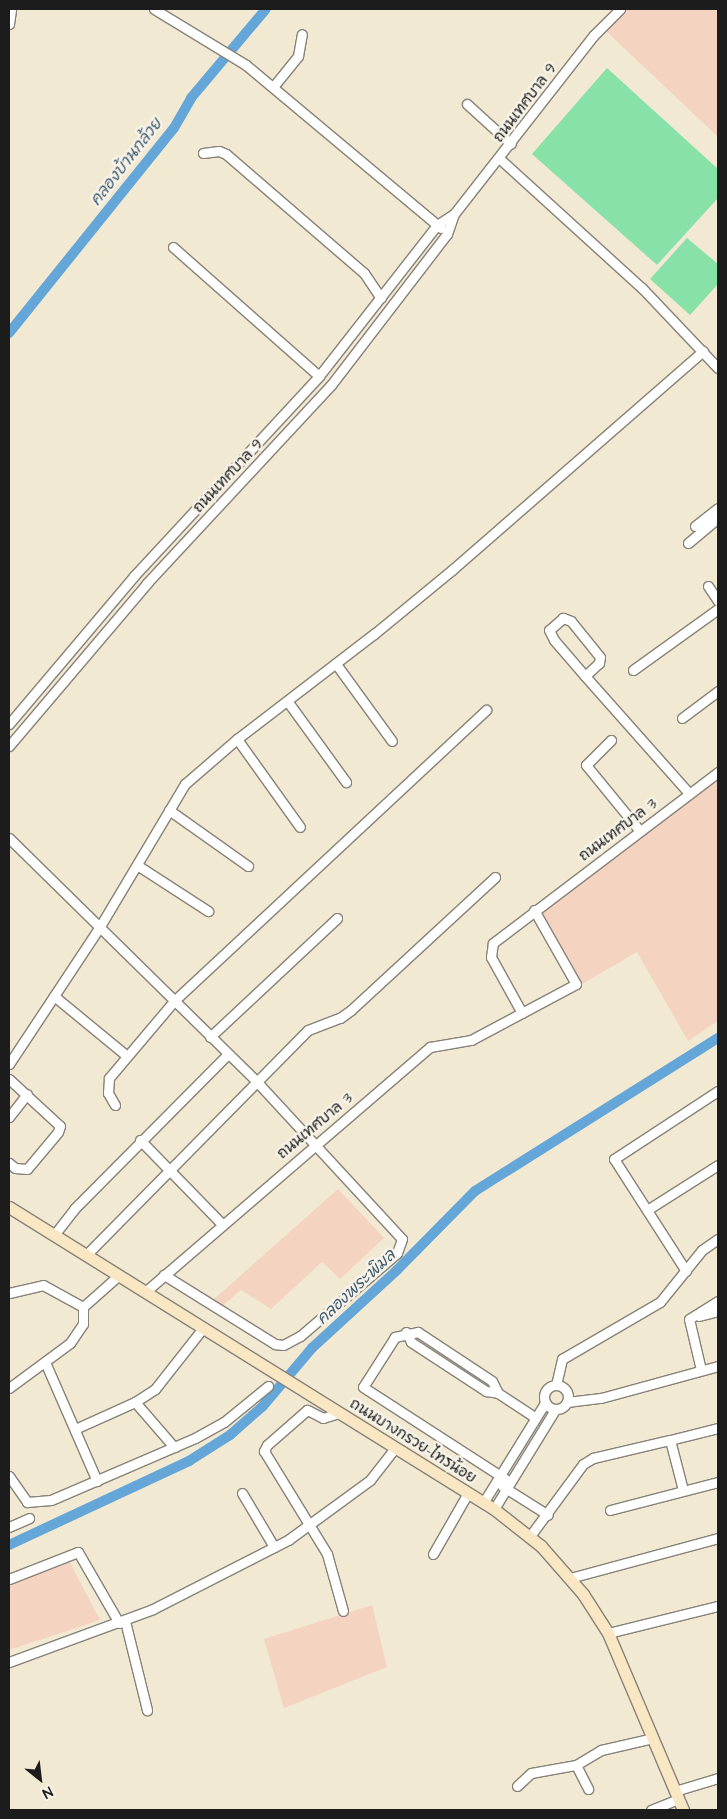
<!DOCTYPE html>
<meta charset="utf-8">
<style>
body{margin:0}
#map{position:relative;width:727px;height:1819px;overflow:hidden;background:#f2e9d3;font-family:"Architects Daughter","Playpen Sans Thai",sans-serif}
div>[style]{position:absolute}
.built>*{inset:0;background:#f4d3c0}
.green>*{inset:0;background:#88e1a6}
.canal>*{height:10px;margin:-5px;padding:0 5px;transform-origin:5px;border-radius:5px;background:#65a6d9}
.roads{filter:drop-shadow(1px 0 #878278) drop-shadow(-1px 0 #878278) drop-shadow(0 1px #878278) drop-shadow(0 -1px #878278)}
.minor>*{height:9px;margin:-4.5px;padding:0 4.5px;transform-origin:4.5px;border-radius:4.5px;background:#fff}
.minor>.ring{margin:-4.5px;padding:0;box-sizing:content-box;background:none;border:9px solid #fff;border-radius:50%}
.secondary>*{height:11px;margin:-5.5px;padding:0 5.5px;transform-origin:5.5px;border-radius:5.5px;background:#f9e7c3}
span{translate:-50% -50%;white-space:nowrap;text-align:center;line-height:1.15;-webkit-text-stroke:5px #f7f3e8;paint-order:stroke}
.street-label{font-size:15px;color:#1c1c1c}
.water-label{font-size:16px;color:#3d5a71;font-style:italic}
.frame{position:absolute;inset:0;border:10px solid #1c1c1c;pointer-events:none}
.north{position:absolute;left:15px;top:1754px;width:50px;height:50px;-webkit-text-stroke:4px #f7f3e8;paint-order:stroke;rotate:151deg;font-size:14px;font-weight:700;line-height:20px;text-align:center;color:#1c1c1c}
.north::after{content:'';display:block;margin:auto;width:18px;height:22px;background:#1c1c1c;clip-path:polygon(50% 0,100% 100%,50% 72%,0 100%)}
</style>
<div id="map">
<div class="built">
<div style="clip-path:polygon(626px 9px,718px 9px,718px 137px,606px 31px)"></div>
<div style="clip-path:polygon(718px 775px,718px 1021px,688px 1041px,637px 952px,579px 986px,536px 908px)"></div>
<div style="clip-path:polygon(338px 1189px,384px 1238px,340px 1279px,322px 1262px,271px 1309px,241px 1290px,222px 1306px,213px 1300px)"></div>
<div style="clip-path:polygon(67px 1557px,100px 1620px,9px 1650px,9px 1583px)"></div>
<div style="clip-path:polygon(372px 1605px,387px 1667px,284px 1708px,264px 1639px)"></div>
</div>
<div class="green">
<div style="clip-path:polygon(607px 68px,718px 169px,718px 198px,657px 265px,532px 154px)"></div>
<div style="clip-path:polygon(687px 238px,718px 264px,718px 284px,690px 315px,650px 279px)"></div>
</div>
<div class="canal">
<div style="left:9px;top:333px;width:263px;rotate:-51.2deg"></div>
<div style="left:174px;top:128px;width:34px;rotate:-60deg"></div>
<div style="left:191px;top:98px;width:116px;rotate:-49.9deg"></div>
<div style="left:9px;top:1545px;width:199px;rotate:-25deg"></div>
<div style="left:189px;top:1461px;width:49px;rotate:-32.4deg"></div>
<div style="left:230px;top:1435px;width:44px;rotate:-41.3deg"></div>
<div style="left:263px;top:1406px;width:76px;rotate:-49.8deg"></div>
<div style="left:312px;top:1348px;width:115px;rotate:-42.5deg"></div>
<div style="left:397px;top:1270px;width:111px;rotate:-45.4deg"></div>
<div style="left:475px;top:1191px;width:287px;rotate:-32.2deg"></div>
</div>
<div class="roads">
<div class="minor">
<div style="left:154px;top:9px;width:108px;rotate:31.3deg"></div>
<div style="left:246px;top:65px;width:254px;rotate:39.9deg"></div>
<div style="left:9px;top:24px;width:15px;rotate:-82deg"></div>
<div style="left:273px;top:87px;width:40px;rotate:-51deg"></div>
<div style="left:298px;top:56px;width:22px;rotate:-80deg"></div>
<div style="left:467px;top:104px;width:59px;rotate:42.3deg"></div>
<div style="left:203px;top:153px;width:16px;rotate:-7deg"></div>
<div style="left:219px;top:151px;width:8px;rotate:23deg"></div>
<div style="left:226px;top:154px;width:182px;rotate:40.8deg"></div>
<div style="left:364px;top:273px;width:30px;rotate:56deg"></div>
<div style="left:500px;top:159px;width:192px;rotate:42.3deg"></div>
<div style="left:642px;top:288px;width:110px;rotate:46.5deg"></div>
<div style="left:173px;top:247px;width:195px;rotate:41.5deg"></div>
<div style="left:695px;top:526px;width:29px;rotate:-38deg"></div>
<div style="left:688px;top:543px;width:39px;rotate:-40deg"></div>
<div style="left:708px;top:586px;width:18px;rotate:56deg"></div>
<div style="left:336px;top:664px;width:95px;rotate:54deg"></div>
<div style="left:633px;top:670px;width:105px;rotate:-35.7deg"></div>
<div style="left:585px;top:676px;width:19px;rotate:-43deg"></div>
<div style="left:599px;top:663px;width:6px;rotate:-81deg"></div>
<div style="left:600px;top:657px;width:46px;rotate:-128.9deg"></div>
<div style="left:571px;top:621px;width:9px;rotate:-159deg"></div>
<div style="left:563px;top:618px;width:18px;rotate:139deg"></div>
<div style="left:549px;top:630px;width:11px;rotate:63deg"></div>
<div style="left:554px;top:640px;width:48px;rotate:49.3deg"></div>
<div style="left:585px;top:676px;width:157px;rotate:48.4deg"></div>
<div style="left:288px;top:702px;width:99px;rotate:54.1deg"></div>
<div style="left:682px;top:718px;width:45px;rotate:-36.9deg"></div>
<div style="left:9px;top:724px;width:194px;rotate:-49.8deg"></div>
<div style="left:134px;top:576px;width:272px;rotate:-47.2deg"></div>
<div style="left:319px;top:376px;width:192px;rotate:-52deg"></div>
<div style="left:437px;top:225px;width:20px;rotate:-33deg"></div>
<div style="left:454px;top:214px;width:227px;rotate:-52deg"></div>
<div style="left:594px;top:35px;width:37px;rotate:-45deg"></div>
<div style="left:237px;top:739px;width:108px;rotate:54.4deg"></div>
<div style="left:611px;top:740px;width:35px;rotate:135deg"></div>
<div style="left:586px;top:765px;width:85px;rotate:50.7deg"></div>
<div style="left:9px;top:746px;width:214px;rotate:-49.7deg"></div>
<div style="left:147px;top:583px;width:270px;rotate:-47.1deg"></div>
<div style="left:331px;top:385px;width:190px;rotate:-52.5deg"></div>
<div style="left:447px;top:234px;width:21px;rotate:-71deg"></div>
<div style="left:169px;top:810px;width:97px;rotate:35.3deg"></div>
<div style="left:9px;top:838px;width:349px;rotate:44.5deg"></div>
<div style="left:258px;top:1083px;width:212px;rotate:47.3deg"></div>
<div style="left:402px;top:1239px;width:15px;rotate:110deg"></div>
<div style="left:397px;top:1253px;width:128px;rotate:139.4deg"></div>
<div style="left:300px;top:1336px;width:19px;rotate:152deg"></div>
<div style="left:283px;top:1345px;width:8px;rotate:-173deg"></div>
<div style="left:275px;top:1344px;width:131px;rotate:-148.1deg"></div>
<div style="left:137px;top:865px;width:85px;rotate:32.9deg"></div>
<div style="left:54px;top:996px;width:94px;rotate:39.4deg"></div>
<div style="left:522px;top:1013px;width:64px;rotate:-119deg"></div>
<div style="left:491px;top:957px;width:14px;rotate:-82deg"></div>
<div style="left:493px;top:943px;width:283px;rotate:-37.2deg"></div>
<div style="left:210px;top:1037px;width:174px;rotate:-43.1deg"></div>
<div style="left:9px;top:1064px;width:163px;rotate:-56.5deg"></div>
<div style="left:99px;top:928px;width:168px;rotate:-59.2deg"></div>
<div style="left:185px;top:784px;width:69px;rotate:-40.9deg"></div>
<div style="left:237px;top:739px;width:173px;rotate:-37.5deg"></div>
<div style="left:374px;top:634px;width:101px;rotate:-39.4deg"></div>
<div style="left:452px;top:570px;width:333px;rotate:-41.1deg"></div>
<div style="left:9px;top:1079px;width:69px;rotate:42.7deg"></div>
<div style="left:60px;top:1126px;width:6px;rotate:108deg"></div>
<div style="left:58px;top:1132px;width:48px;rotate:130deg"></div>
<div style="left:27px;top:1169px;width:12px;rotate:-175deg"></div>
<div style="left:15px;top:1168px;width:8px;rotate:-140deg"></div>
<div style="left:115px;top:1105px;width:14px;rotate:-120deg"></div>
<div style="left:108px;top:1093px;width:15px;rotate:-86deg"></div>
<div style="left:109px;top:1078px;width:101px;rotate:-49.8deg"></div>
<div style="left:174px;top:1001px;width:427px;rotate:-43deg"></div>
<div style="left:9px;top:1117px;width:29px;rotate:-52deg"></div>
<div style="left:140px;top:1140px;width:117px;rotate:45.7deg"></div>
<div style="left:647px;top:1210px;width:84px;rotate:-32.4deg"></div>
<div style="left:54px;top:1235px;width:33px;rotate:-52deg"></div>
<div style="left:74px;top:1209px;width:218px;rotate:-45.2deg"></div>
<div style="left:86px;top:1255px;width:316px;rotate:-45.4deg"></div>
<div style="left:308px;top:1030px;width:34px;rotate:-21deg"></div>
<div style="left:340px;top:1018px;width:14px;rotate:-36deg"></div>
<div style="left:351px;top:1010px;width:196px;rotate:-42.7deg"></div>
<div style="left:686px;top:1271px;width:133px;rotate:-122.7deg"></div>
<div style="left:614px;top:1159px;width:124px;rotate:-33.2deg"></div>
<div style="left:145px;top:1292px;width:376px;rotate:-40.7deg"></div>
<div style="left:430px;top:1047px;width:42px;rotate:-9.7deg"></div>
<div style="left:471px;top:1040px;width:119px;rotate:-28.1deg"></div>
<div style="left:576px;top:984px;width:85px;rotate:-119.6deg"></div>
<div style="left:9px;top:1293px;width:35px;rotate:-13deg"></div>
<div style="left:43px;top:1285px;width:46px;rotate:28.8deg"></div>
<div style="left:699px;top:1316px;width:20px;rotate:-15deg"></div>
<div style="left:406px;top:1332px;width:11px;rotate:63deg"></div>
<div style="left:411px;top:1342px;width:90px;rotate:33.2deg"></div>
<div style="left:486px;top:1391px;width:12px;rotate:9deg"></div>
<div style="left:498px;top:1393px;width:45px;rotate:33.3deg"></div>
<div style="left:45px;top:1362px;width:130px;rotate:66.4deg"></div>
<div style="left:701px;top:1370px;width:52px;rotate:-103.2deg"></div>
<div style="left:689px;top:1319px;width:34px;rotate:-32deg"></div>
<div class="ring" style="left:544px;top:1385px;width:15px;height:15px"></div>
<div style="left:556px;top:1385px;width:27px;rotate:-77deg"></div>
<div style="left:562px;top:1359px;width:113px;rotate:-30.2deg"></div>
<div style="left:660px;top:1302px;width:67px;rotate:-51.1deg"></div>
<div style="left:702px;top:1250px;width:19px;rotate:-35deg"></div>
<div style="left:9px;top:1388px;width:76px;rotate:-36.4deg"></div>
<div style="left:70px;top:1343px;width:23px;rotate:-56deg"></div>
<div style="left:83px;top:1324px;width:17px;rotate:-90deg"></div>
<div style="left:83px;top:1307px;width:48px;rotate:-41.6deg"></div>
<div style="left:498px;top:1393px;width:13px;rotate:-117deg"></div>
<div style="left:492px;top:1381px;width:89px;rotate:-146.5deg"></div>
<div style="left:418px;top:1332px;width:24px;rotate:168deg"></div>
<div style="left:395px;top:1337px;width:59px;rotate:122.6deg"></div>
<div style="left:363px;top:1387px;width:175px;rotate:32.9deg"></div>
<div style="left:135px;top:1402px;width:60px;rotate:49.1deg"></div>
<div style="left:567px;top:1402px;width:34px;rotate:-7deg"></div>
<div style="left:601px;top:1398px;width:121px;rotate:-15.3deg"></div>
<div style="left:339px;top:1413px;width:17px;rotate:163deg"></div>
<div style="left:323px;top:1418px;width:18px;rotate:-153deg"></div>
<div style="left:307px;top:1410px;width:53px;rotate:138.8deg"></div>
<div style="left:267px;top:1445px;width:7px;rotate:117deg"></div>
<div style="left:264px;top:1451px;width:121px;rotate:58.5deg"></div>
<div style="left:327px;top:1554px;width:59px;rotate:74.3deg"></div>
<div style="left:75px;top:1429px;width:66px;rotate:-24.2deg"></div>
<div style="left:135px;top:1402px;width:24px;rotate:-33deg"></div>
<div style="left:155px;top:1389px;width:78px;rotate:-51.8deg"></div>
<div style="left:670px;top:1440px;width:49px;rotate:-14deg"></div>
<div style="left:9px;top:1476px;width:32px;rotate:55deg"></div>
<div style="left:27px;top:1502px;width:24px;rotate:-5deg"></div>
<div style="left:51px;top:1500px;width:157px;rotate:-23.3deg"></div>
<div style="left:195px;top:1438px;width:33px;rotate:-29deg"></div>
<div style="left:224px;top:1422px;width:57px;rotate:-39.3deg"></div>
<div style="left:502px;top:1486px;width:54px;rotate:32.2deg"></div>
<div style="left:242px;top:1493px;width:63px;rotate:59.3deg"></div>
<div style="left:483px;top:1503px;width:118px;rotate:-58.2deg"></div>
<div style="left:494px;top:1509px;width:116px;rotate:-58.4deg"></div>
<div style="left:610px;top:1510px;width:112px;rotate:-14.5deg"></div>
<div style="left:9px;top:1527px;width:22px;rotate:-24deg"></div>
<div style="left:530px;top:1536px;width:89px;rotate:-53.6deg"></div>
<div style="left:583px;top:1464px;width:12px;rotate:-31deg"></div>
<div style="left:593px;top:1458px;width:79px;rotate:-13.2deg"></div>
<div style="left:670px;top:1440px;width:52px;rotate:75.4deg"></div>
<div style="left:433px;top:1554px;width:70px;rotate:-60.2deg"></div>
<div style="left:570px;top:1578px;width:153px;rotate:-15.1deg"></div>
<div style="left:9px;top:1579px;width:74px;rotate:-21.4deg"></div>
<div style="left:78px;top:1552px;width:82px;rotate:60deg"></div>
<div style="left:125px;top:1621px;width:92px;rotate:76.1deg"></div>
<div style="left:608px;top:1633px;width:113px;rotate:-13.8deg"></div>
<div style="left:9px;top:1662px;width:153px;rotate:-20.2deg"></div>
<div style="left:153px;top:1609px;width:152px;rotate:-27.1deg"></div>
<div style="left:288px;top:1540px;width:102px;rotate:-36.2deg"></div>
<div style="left:370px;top:1480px;width:41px;rotate:-52deg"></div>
<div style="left:576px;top:1765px;width:27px;rotate:63deg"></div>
<div style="left:517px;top:1786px;width:19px;rotate:-43deg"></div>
<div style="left:531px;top:1773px;width:46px;rotate:-10.1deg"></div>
<div style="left:576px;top:1765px;width:29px;rotate:-31deg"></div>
<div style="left:601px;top:1750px;width:53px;rotate:-13deg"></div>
<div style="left:675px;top:1791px;width:45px;rotate:-16.8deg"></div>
<div style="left:651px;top:1810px;width:29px;rotate:-22deg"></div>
</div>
<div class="secondary">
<div style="left:9px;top:1207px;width:571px;rotate:31.91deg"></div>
<div style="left:494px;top:1509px;width:60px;rotate:38.2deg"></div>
<div style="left:541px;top:1546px;width:64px;rotate:48.8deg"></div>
<div style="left:583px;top:1594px;width:46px;rotate:57.3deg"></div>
<div style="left:608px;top:1633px;width:192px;rotate:67deg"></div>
</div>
</div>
<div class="street-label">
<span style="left:525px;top:103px;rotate:-53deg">ถนนเทศบาล 9</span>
<span style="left:228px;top:476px;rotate:-47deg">ถนนเทศบาล 9</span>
<span style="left:618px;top:830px;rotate:-37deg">ถนนเทศบาล 3</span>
<span style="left:315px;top:1126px;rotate:-40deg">ถนนเทศบาล 3</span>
<span style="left:413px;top:1441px;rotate:32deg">ถนนบางกรวย-ไทรน้อย</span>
</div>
<div class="water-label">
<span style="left:126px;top:162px;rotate:-52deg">คลองบ้านกล้วย</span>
<span style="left:356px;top:1287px;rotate:-43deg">คลองพระพิมล</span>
</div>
<div class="frame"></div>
<div class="north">N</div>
</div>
